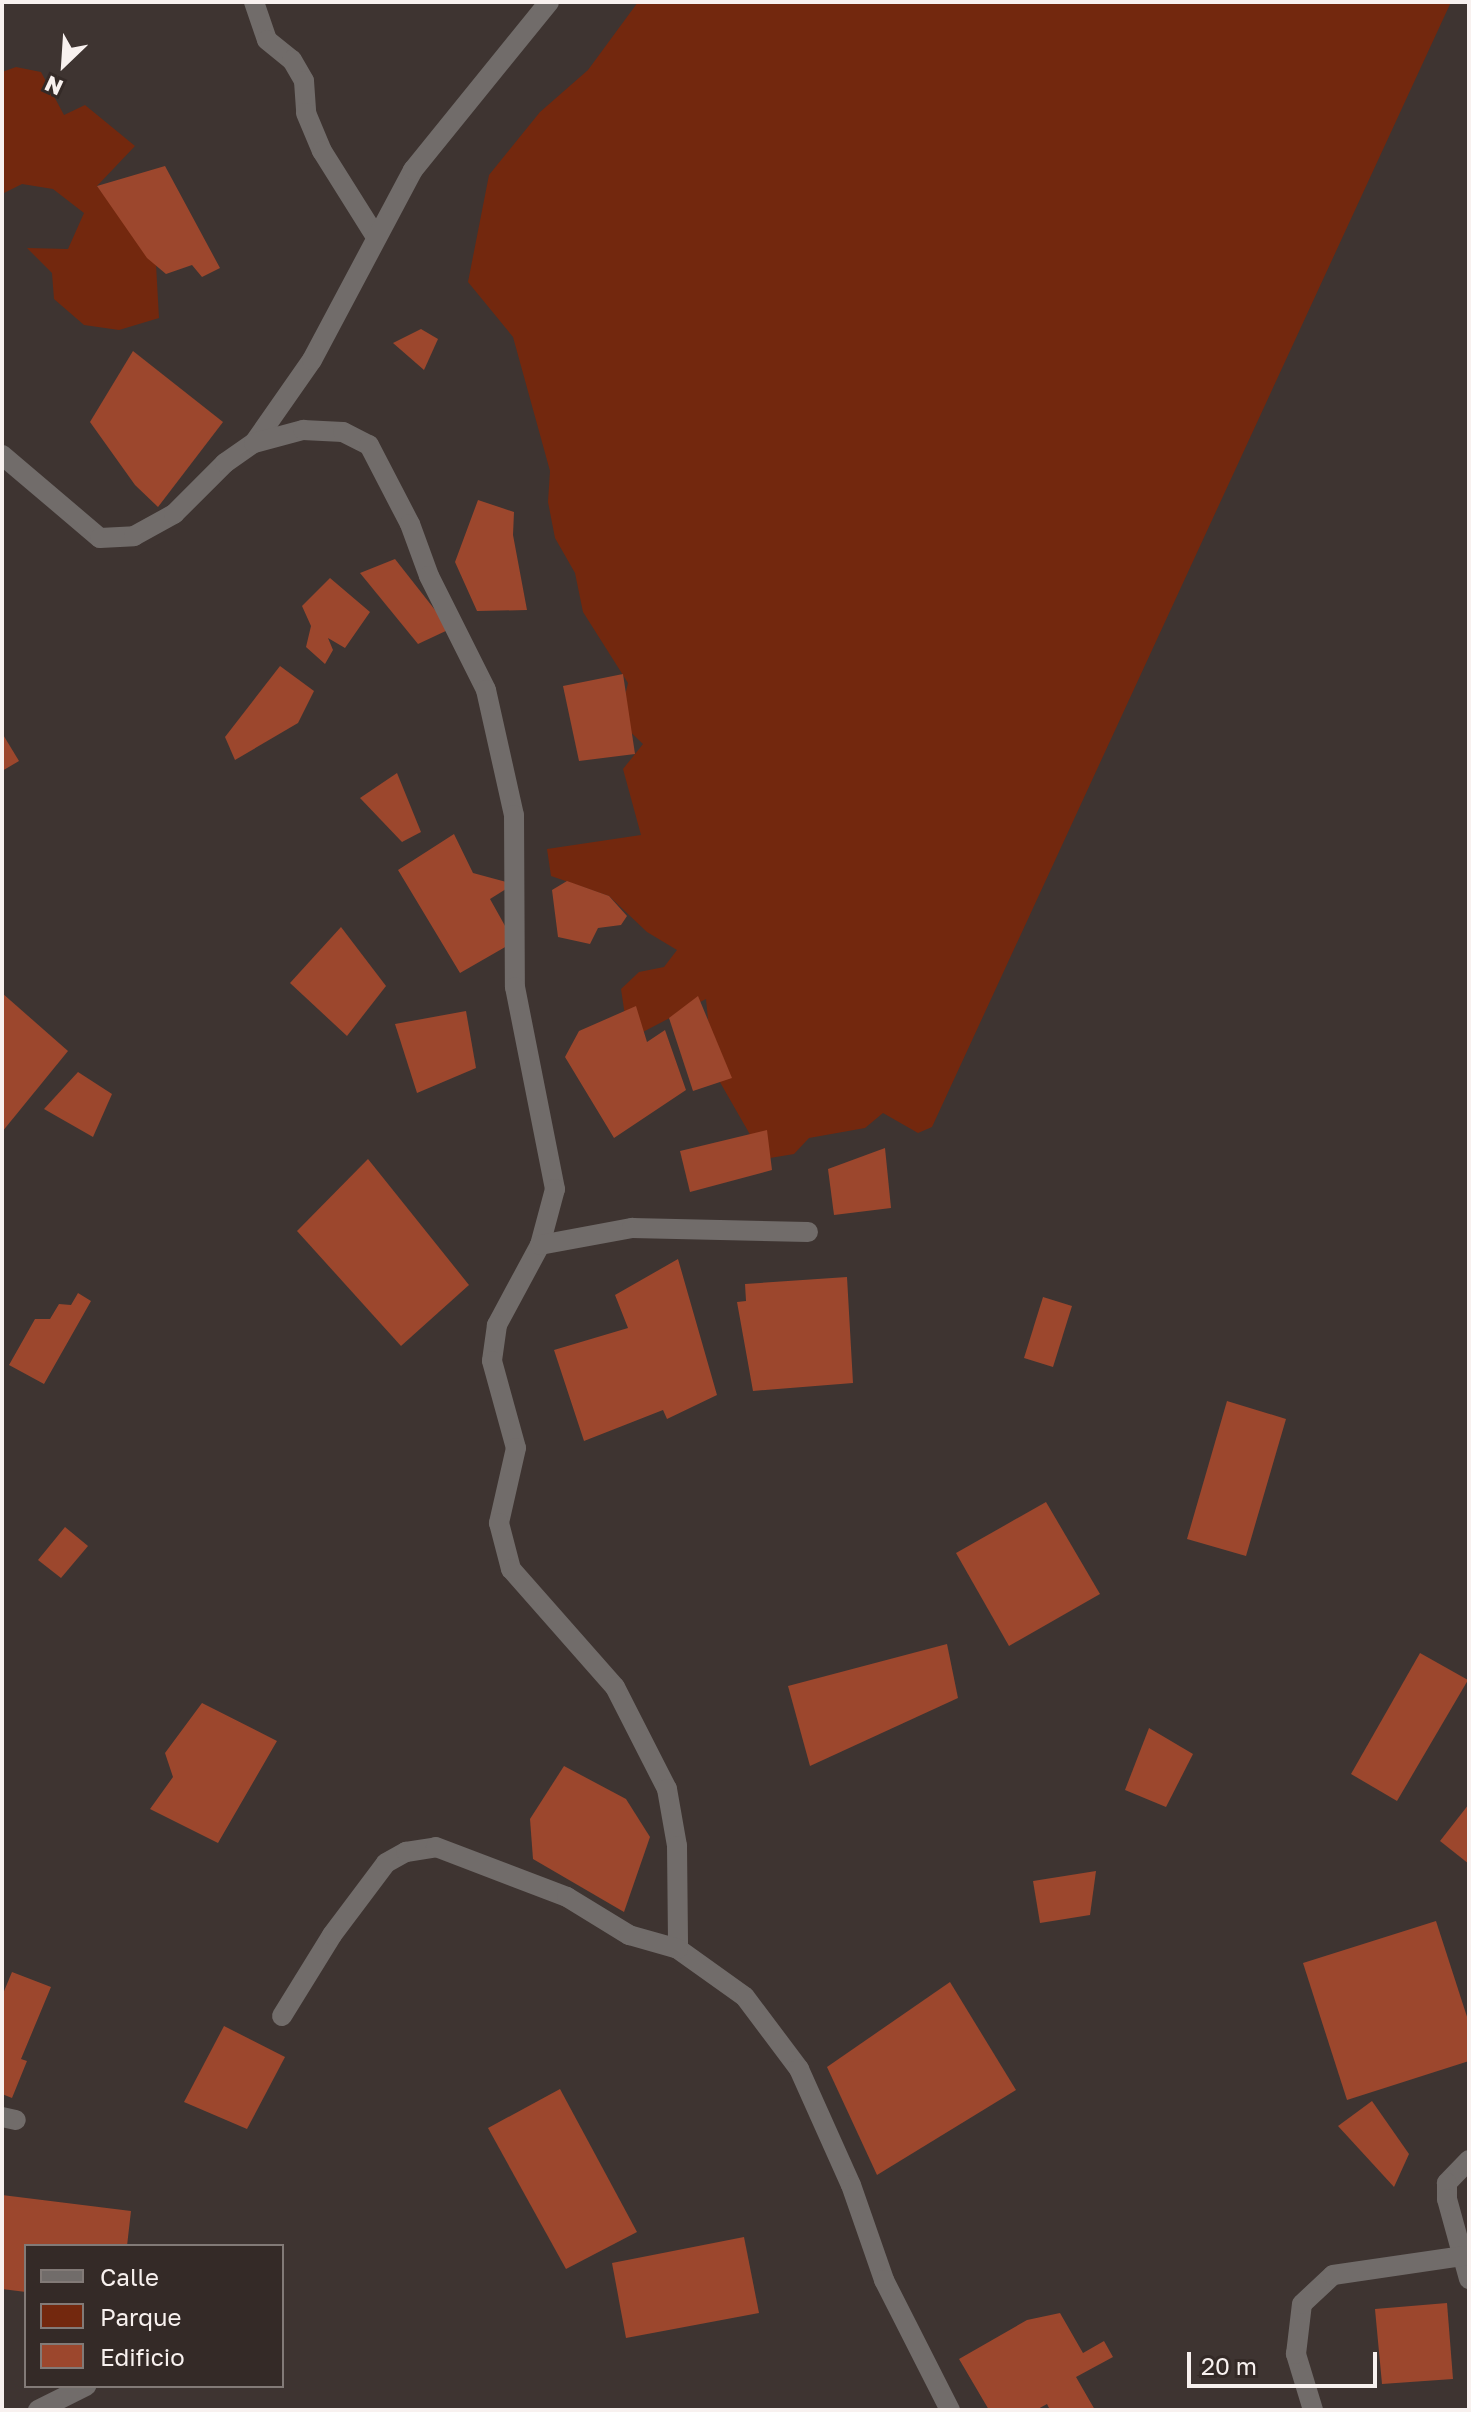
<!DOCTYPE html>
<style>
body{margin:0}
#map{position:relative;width:1471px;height:2412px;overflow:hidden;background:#3e3431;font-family:"Golos Text",sans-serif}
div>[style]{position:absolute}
.green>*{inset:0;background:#73280e}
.building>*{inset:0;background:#9c472d}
.minor>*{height:20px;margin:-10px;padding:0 10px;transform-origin:10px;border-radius:10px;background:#716c6a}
span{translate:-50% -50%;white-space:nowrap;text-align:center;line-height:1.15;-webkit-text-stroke:8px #342a27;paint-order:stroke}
.frame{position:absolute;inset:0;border:4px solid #f8f1ef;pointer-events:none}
.legend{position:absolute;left:24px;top:2244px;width:260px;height:144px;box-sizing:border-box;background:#342a27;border:2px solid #827a77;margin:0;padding:10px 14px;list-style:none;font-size:24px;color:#f8f1ef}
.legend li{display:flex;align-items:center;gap:16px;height:40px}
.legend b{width:40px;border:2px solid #827a77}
.north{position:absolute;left:24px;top:24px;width:80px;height:80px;-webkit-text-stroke:6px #342a27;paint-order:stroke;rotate:205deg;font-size:22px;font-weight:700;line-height:32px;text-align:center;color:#f8f1ef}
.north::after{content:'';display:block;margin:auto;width:28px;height:36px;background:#f8f1ef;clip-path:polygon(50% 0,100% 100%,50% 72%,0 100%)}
.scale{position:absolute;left:1187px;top:2352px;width:190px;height:36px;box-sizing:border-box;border:4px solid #f8f1ef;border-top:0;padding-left:10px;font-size:24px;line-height:28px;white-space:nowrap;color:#f8f1ef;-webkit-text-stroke:6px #342a27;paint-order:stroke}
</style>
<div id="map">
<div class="green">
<div style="clip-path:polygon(638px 2px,1451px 2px,932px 1127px,918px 1133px,883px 1113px,865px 1128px,809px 1138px,794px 1154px,764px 1159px,713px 1070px,706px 999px,641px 1033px,625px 1016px,621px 989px,639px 972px,664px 967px,677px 950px,647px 932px,609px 896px,551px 876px,547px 849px,641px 835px,623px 769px,643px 744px,619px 721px,628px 683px,583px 612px,575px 573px,555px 538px,548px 502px,550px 471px,513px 337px,468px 282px,489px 175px,540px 112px,588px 70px)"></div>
<div style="clip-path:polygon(16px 67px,41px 72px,64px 115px,85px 105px,135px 146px,97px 186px,156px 264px,159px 318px,119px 330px,84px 325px,54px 299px,52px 273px,27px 248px,68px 249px,84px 213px,53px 189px,22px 184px,2px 194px,2px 72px)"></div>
</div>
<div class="building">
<div style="clip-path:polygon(165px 166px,220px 268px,202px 277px,192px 265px,166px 274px,147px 258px,97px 186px)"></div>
<div style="clip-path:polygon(421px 329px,438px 339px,424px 370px,393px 343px)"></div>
<div style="clip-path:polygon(133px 351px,223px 422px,158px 507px,135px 485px,90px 422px)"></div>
<div style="clip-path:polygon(478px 500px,514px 512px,513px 535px,527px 610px,477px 611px,455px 562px)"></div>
<div style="clip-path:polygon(395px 559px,450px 629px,418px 644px,360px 573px)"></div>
<div style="clip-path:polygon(330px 578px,370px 612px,345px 648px,328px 638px,333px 650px,325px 664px,306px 647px,311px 626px,302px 606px)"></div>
<div style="clip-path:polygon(280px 666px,314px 691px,298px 723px,235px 760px,225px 737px)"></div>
<div style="clip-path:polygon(623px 674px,635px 754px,579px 761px,563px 686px)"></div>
<div style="clip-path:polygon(2px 733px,19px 761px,2px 771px)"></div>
<div style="clip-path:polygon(397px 773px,421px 832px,402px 842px,360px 798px)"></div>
<div style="clip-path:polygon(454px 834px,473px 873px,514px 884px,490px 899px,514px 942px,460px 973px,398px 870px)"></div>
<div style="clip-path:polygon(567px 881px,609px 896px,627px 916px,621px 925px,598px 928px,590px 944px,558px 937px,552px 890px)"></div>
<div style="clip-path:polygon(341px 927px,386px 986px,347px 1036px,290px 983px)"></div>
<div style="clip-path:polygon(2px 993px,68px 1051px,2px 1132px)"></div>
<div style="clip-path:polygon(698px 996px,732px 1078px,693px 1091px,669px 1018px)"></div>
<div style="clip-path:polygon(636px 1006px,647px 1042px,665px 1030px,686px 1090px,614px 1138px,565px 1057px,579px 1031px)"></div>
<div style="clip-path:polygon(466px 1011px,476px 1068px,417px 1093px,395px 1024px)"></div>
<div style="clip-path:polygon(78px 1072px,112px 1094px,93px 1137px,44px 1109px)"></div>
<div style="clip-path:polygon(767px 1130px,772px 1170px,690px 1192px,680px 1151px)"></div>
<div style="clip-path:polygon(885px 1148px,891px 1208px,834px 1215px,828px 1169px)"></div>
<div style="clip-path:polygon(368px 1159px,469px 1285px,401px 1346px,297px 1231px)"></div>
<div style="clip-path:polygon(678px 1259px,717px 1395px,667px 1419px,663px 1410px,584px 1441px,554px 1350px,628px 1328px,615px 1295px)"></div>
<div style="clip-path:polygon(847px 1277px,853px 1383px,753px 1391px,737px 1302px,746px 1301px,745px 1284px)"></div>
<div style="clip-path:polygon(78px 1293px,91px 1301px,44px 1384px,9px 1365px,35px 1319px,50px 1319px,59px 1304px,71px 1305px)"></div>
<div style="clip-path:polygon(1043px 1297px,1072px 1306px,1053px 1367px,1024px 1358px)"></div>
<div style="clip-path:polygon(1227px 1401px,1286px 1419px,1246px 1556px,1187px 1539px)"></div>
<div style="clip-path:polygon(1046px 1502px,1100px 1594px,1009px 1646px,956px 1553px)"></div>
<div style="clip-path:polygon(65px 1527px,88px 1546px,61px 1578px,38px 1560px)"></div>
<div style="clip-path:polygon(947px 1644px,958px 1698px,810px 1766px,788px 1686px)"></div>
<div style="clip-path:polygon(1420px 1653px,1468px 1680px,1397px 1801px,1351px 1774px)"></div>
<div style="clip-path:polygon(202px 1703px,277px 1741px,218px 1843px,150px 1809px,173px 1777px,165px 1753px)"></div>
<div style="clip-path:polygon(1149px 1728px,1193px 1754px,1166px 1807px,1125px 1790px)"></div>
<div style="clip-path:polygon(564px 1766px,626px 1799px,650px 1837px,624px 1912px,533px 1859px,530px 1819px)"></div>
<div style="clip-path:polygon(1469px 1804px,1469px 1864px,1440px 1841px)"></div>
<div style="clip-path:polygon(1096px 1871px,1090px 1915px,1040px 1923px,1033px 1881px)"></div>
<div style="clip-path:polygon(1436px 1921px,1469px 2023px,1469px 2061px,1347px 2100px,1303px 1963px)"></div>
<div style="clip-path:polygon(12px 1972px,51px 1987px,21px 2059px,27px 2061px,12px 2098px,2px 2094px,2px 1996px)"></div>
<div style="clip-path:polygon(950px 1982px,1016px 2090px,877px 2175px,827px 2067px)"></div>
<div style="clip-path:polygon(224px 2026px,285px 2057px,247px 2129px,184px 2102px)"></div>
<div style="clip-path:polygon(560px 2089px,637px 2232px,566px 2269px,488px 2128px)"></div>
<div style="clip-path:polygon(1372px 2101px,1409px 2154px,1394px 2187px,1338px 2126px)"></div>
<div style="clip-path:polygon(2px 2195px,131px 2211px,127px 2246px,26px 2246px,26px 2292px,2px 2289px)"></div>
<div style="clip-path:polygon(744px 2237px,759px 2313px,626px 2338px,612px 2263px)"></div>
<div style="clip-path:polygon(1447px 2303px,1453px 2379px,1382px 2384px,1375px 2309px)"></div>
<div style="clip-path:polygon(1060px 2313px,1083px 2353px,1104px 2341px,1113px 2357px,1076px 2377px,1095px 2410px,1050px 2410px,1047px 2404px,1036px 2410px,989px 2410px,959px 2359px,1027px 2320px)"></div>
</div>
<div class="minor">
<div style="left:254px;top:2px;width:40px;rotate:71.1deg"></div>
<div style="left:267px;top:40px;width:32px;rotate:39deg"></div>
<div style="left:292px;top:60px;width:24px;rotate:60deg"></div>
<div style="left:304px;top:81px;width:32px;rotate:86deg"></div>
<div style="left:306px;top:113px;width:41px;rotate:67.2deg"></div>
<div style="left:322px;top:151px;width:102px;rotate:57.9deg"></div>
<div style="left:254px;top:443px;width:101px;rotate:-55.1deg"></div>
<div style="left:312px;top:360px;width:215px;rotate:-62deg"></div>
<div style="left:413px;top:170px;width:216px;rotate:-51deg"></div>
<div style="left:2px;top:455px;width:128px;rotate:40.3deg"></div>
<div style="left:100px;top:538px;width:34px;rotate:-3deg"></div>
<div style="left:134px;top:536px;width:46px;rotate:-28.8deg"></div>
<div style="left:174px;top:514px;width:72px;rotate:-45deg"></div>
<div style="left:225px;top:463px;width:35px;rotate:-35deg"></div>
<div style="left:254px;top:443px;width:51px;rotate:-14.9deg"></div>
<div style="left:303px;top:430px;width:40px;rotate:2.9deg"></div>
<div style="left:343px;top:432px;width:29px;rotate:27deg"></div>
<div style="left:369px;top:445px;width:89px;rotate:62.6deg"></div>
<div style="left:410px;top:524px;width:55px;rotate:69.9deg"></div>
<div style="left:429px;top:576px;width:127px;rotate:63.4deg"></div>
<div style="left:486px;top:690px;width:128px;rotate:77.4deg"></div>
<div style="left:514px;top:815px;width:172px;rotate:89.7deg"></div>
<div style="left:515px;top:987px;width:206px;rotate:78.8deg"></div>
<div style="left:555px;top:1189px;width:58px;rotate:105deg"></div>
<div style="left:540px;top:1245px;width:91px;rotate:118.3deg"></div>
<div style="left:497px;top:1325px;width:36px;rotate:98deg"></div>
<div style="left:492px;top:1361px;width:90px;rotate:74.6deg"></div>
<div style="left:516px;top:1448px;width:77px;rotate:102.8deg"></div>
<div style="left:499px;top:1523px;width:48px;rotate:75.4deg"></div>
<div style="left:511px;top:1569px;width:157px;rotate:48.6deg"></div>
<div style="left:615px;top:1687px;width:114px;rotate:63deg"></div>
<div style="left:667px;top:1789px;width:58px;rotate:80deg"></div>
<div style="left:677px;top:1846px;width:103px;rotate:89.4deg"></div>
<div style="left:678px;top:1949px;width:82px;rotate:35.6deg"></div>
<div style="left:745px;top:1997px;width:90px;rotate:53.1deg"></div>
<div style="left:799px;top:2069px;width:127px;rotate:65.9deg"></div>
<div style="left:851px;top:2185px;width:101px;rotate:70.8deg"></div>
<div style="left:884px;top:2280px;width:146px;rotate:63.1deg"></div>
<div style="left:540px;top:1245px;width:94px;rotate:-10.5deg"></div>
<div style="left:632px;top:1228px;width:176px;rotate:1.3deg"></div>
<div style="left:282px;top:2016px;width:95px;rotate:-58.3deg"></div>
<div style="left:332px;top:1935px;width:90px;rotate:-53.1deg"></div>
<div style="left:386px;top:1863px;width:23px;rotate:-29deg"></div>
<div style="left:406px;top:1852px;width:30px;rotate:-9deg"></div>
<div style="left:436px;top:1847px;width:140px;rotate:20.9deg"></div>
<div style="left:567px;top:1897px;width:73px;rotate:31.5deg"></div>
<div style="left:629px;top:1935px;width:51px;rotate:15.9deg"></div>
<div style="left:2px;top:2117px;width:14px;rotate:12deg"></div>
<div style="left:1469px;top:2160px;width:32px;rotate:134deg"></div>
<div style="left:1447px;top:2183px;width:16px;rotate:90deg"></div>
<div style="left:1447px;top:2199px;width:83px;rotate:74.6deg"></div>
<div style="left:38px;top:2410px;width:54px;rotate:-26.6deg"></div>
<div style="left:1313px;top:2410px;width:59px;rotate:-106.9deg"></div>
<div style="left:1296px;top:2354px;width:50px;rotate:-83.2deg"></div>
<div style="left:1302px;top:2304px;width:42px;rotate:-43.1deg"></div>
<div style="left:1333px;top:2275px;width:132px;rotate:-8.3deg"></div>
</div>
<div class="frame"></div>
<ul class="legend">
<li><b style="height:10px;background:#716c6a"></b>Calle</li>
<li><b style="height:22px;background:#73280e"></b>Parque</li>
<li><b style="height:22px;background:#9c472d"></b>Edificio</li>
</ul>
<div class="north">N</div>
<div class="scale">20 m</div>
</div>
